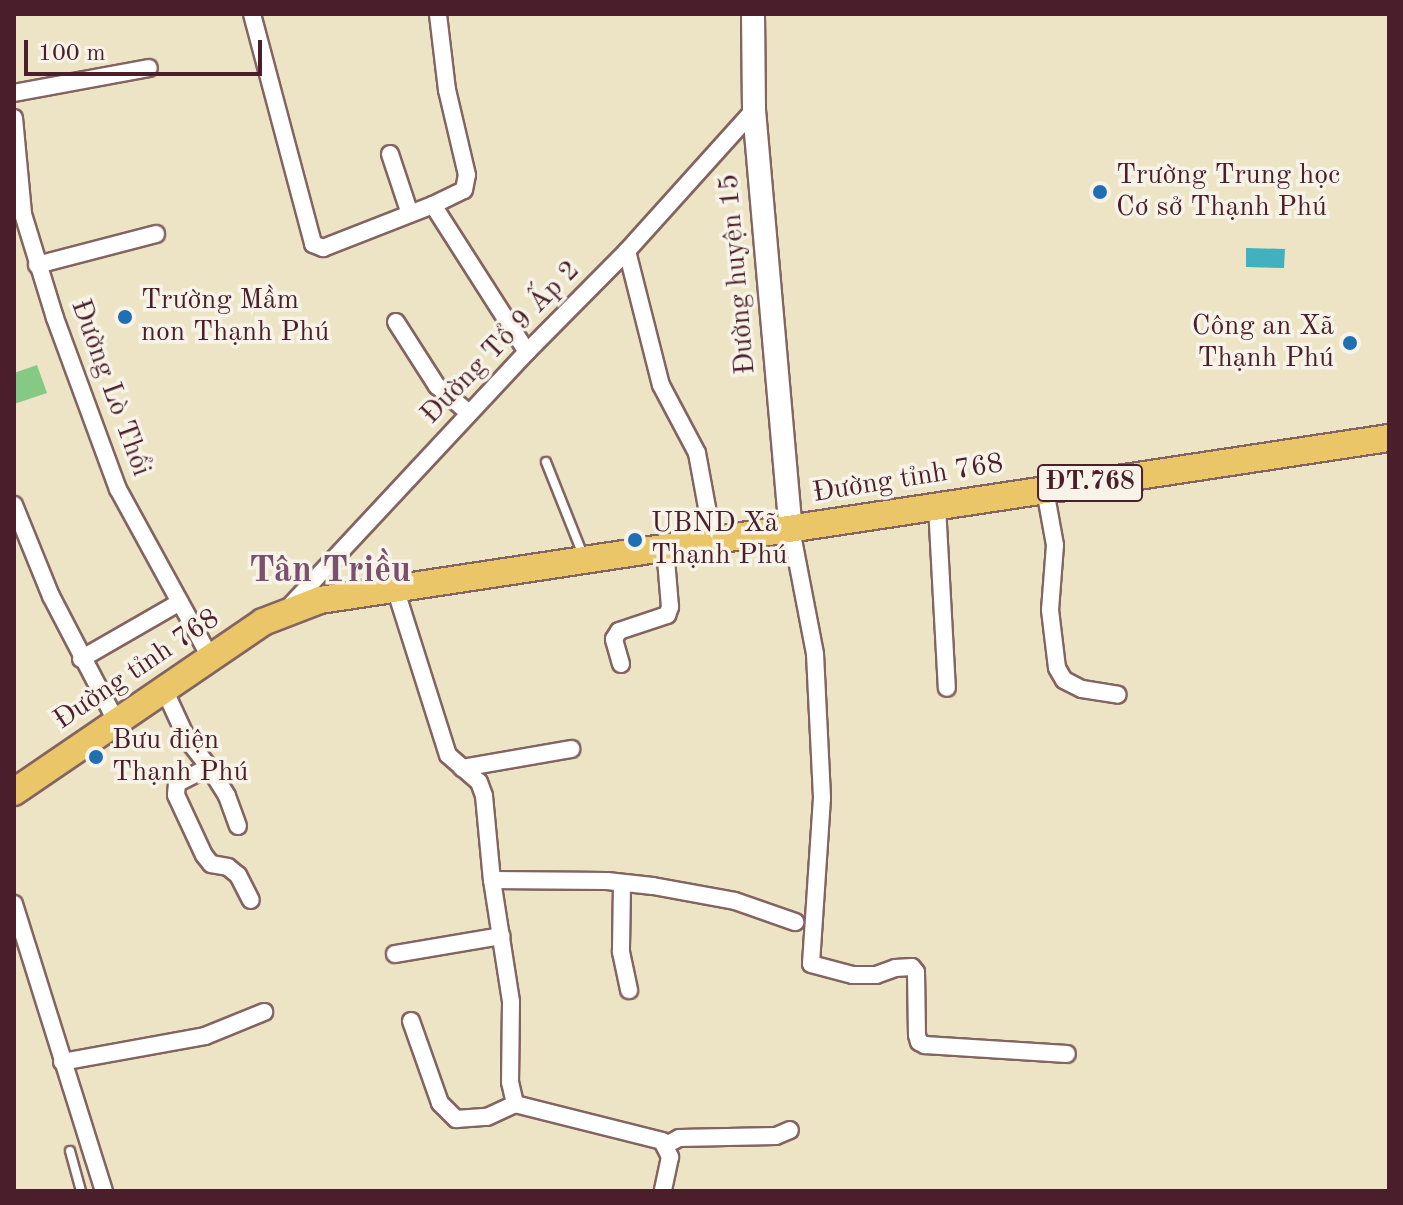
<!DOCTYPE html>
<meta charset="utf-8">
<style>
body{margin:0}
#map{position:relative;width:1403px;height:1205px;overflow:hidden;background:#ede4c5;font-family:"Old Standard TT",serif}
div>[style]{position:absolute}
.green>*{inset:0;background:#85ca84}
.water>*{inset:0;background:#42b0bf}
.roads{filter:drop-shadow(2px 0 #836461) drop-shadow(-2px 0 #836461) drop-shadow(0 2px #836461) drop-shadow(0 -2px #836461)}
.service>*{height:8px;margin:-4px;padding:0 4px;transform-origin:4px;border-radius:4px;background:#fff}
.minor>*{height:16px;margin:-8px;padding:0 8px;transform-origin:8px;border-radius:8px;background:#fff}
.tertiary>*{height:22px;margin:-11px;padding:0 11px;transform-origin:11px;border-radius:11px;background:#fff}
.primary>*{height:26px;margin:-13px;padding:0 13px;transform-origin:13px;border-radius:13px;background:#eac669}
.dots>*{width:22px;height:22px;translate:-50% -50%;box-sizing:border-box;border:4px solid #f7f3e8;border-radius:50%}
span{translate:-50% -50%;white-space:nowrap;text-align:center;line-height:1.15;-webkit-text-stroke:7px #f7f3e8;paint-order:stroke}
.shield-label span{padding:2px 6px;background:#f7f3e8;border:2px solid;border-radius:6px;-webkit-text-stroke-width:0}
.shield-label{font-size:26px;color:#4a1f2b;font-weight:700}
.poi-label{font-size:28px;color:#4a1f2b}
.left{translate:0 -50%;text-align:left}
.right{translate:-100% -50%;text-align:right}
.street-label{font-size:28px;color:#4a1f2b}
.district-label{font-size:36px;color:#79506e;font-weight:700}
.frame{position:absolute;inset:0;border:16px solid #4a1f2b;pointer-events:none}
.scale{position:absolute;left:24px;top:40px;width:238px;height:36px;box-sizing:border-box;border:4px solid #4a1f2b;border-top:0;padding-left:10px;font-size:24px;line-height:28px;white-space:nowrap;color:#4a1f2b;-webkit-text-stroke:6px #f7f3e8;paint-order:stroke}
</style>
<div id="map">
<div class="green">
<div style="clip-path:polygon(37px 365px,47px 393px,14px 404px,14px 373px)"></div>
</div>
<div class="water">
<div style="clip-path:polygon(1246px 248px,1285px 249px,1284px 268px,1246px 267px)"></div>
</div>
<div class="roads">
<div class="service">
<div style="left:546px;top:462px;width:100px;rotate:68.3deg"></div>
<div style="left:70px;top:1151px;width:41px;rotate:74.6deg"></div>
</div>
<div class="minor">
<div style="left:252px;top:14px;width:238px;rotate:75.1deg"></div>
<div style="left:313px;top:244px;width:11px;rotate:22deg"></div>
<div style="left:323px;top:248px;width:118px;rotate:-21.4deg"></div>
<div style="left:433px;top:205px;width:174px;rotate:57.4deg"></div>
<div style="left:14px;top:93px;width:137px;rotate:-10.5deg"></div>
<div style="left:14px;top:118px;width:96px;rotate:84.6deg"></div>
<div style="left:23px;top:214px;width:109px;rotate:72.9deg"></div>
<div style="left:55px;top:318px;width:182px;rotate:69.8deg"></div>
<div style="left:118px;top:489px;width:194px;rotate:61.3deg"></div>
<div style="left:390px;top:154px;width:63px;rotate:71.6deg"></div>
<div style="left:433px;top:205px;width:34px;rotate:-26deg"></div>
<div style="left:464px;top:190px;width:15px;rotate:-79deg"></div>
<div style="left:467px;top:175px;width:87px;rotate:-103.2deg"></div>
<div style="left:447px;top:90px;width:77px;rotate:-96.8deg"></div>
<div style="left:627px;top:251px;width:138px;rotate:75.8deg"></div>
<div style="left:661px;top:385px;width:77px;rotate:62.1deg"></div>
<div style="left:697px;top:453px;width:88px;rotate:79.6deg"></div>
<div style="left:37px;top:265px;width:123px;rotate:-14.6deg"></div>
<div style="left:396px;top:322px;width:76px;rotate:57.4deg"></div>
<div style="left:437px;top:386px;width:42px;rotate:40.2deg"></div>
<div style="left:1045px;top:490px;width:56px;rotate:79.7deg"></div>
<div style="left:1055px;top:545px;width:65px;rotate:94.4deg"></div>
<div style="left:1050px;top:610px;width:58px;rotate:83.1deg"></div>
<div style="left:1057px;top:668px;width:14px;rotate:60deg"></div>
<div style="left:1064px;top:680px;width:20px;rotate:27deg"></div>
<div style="left:1082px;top:689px;width:36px;rotate:9deg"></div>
<div style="left:14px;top:505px;width:98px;rotate:67.9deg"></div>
<div style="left:51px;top:596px;width:143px;rotate:62.5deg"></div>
<div style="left:937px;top:506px;width:182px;rotate:86.9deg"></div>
<div style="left:791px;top:529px;width:127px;rotate:79.1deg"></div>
<div style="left:815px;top:654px;width:144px;rotate:87.2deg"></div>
<div style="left:822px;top:798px;width:166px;rotate:93.8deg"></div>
<div style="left:811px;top:964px;width:43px;rotate:14.7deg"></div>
<div style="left:853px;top:975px;width:23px"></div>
<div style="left:876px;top:975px;width:20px;rotate:-20deg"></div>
<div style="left:895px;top:968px;width:17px;rotate:-3deg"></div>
<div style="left:912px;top:967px;width:6px;rotate:51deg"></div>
<div style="left:916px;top:972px;width:63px;rotate:89.1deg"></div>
<div style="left:917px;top:1035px;width:7px;rotate:74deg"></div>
<div style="left:919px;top:1042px;width:7px;rotate:27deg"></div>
<div style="left:925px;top:1045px;width:142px;rotate:3.6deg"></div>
<div style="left:395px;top:588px;width:175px;rotate:72.4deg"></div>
<div style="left:448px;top:755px;width:41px;rotate:41.1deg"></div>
<div style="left:479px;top:782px;width:15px;rotate:70deg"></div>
<div style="left:484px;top:796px;width:84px;rotate:84.6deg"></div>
<div style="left:492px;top:880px;width:115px;rotate:0.5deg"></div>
<div style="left:607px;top:881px;width:46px;rotate:6.2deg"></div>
<div style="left:653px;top:886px;width:83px;rotate:10.4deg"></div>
<div style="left:735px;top:901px;width:64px;rotate:19.3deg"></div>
<div style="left:288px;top:608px;width:350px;rotate:-47deg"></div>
<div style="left:527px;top:352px;width:142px;rotate:-45.3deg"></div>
<div style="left:627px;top:251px;width:190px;rotate:-48deg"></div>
<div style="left:81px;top:659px;width:114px;rotate:-29.9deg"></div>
<div style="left:621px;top:664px;width:26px;rotate:-106deg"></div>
<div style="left:614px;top:639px;width:9px;rotate:-58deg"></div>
<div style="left:619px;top:631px;width:51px;rotate:-18.4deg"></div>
<div style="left:667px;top:615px;width:9px;rotate:-69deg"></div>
<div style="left:670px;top:607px;width:60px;rotate:-94.8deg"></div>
<div style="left:165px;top:691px;width:53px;rotate:65.4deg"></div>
<div style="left:187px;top:739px;width:36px;rotate:52deg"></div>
<div style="left:209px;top:767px;width:36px;rotate:153deg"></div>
<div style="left:177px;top:783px;width:12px;rotate:95deg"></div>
<div style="left:176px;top:795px;width:66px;rotate:65deg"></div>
<div style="left:204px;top:855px;width:11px;rotate:52deg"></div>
<div style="left:211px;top:864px;width:17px;rotate:10deg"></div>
<div style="left:228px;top:867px;width:13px;rotate:39deg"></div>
<div style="left:238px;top:875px;width:28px;rotate:63deg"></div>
<div style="left:209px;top:767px;width:34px;rotate:58deg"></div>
<div style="left:227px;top:796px;width:32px;rotate:70deg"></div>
<div style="left:462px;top:768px;width:111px;rotate:-9.9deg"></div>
<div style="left:492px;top:880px;width:123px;rotate:81.1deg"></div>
<div style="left:511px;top:1002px;width:80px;rotate:90.7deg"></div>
<div style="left:510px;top:1082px;width:23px;rotate:77deg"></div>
<div style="left:515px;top:1104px;width:152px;rotate:14.1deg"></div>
<div style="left:662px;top:1141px;width:18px;rotate:63deg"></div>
<div style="left:670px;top:1157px;width:35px;rotate:102deg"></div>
<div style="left:622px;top:885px;width:67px;rotate:90.9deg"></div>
<div style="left:621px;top:952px;width:39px;rotate:78deg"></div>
<div style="left:14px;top:904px;width:301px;rotate:72.6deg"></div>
<div style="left:395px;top:954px;width:108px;rotate:-9.6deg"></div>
<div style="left:411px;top:1021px;width:87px;rotate:70.5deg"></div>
<div style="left:440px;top:1103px;width:23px;rotate:45deg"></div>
<div style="left:456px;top:1119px;width:31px;rotate:-4deg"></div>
<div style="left:487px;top:1117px;width:31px;rotate:-25deg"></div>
<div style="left:62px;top:1062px;width:145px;rotate:-10.3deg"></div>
<div style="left:205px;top:1036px;width:64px;rotate:-22.1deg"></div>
<div style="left:666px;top:1145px;width:15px;rotate:-28deg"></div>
<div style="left:679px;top:1138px;width:97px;rotate:-1.2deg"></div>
<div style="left:776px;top:1136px;width:15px;rotate:-23deg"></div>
</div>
<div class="tertiary">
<div style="left:753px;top:14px;width:96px;rotate:89.4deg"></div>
<div style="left:754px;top:110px;width:421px;rotate:85deg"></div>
</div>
<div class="primary">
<div style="left:14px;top:792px;width:301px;rotate:-34.3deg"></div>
<div style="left:263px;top:622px;width:61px;rotate:-21.1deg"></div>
<div style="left:320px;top:600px;width:1081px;rotate:-8.62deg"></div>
</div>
</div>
<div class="dots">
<div style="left:1100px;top:192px;background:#1f6fb2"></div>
<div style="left:125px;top:317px;background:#1f6fb2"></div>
<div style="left:1350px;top:343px;background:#1f6fb2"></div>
<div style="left:635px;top:540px;background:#1f6fb2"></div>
<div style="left:96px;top:757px;background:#1f6fb2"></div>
</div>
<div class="shield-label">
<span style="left:1090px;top:483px">ĐT.768</span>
</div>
<div class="poi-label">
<span class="left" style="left:1116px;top:192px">Trường Trung học<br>Cơ sở Thạnh Phú</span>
<span class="left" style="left:141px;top:317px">Trường Mầm<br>non Thạnh Phú</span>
<span class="right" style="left:1334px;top:343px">Công an Xã<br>Thạnh Phú</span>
<span class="left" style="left:651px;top:540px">UBND Xã<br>Thạnh Phú</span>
<span class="left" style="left:112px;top:757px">Bưu điện<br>Thạnh Phú</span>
</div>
<div class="street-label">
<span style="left:738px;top:274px;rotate:-95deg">Đường huyện 15</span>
<span style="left:501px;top:343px;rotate:-46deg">Đường Tổ 9 Ấp 2</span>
<span style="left:110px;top:388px;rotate:70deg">Đường Lò Thổi</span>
<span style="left:908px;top:479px;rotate:-9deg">Đường tỉnh 768</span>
<span style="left:137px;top:670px;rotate:-34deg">Đường tỉnh 768</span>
</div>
<div class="district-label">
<span style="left:330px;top:573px">Tân Triều</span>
</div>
<div class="frame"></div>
<div class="scale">100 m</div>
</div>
